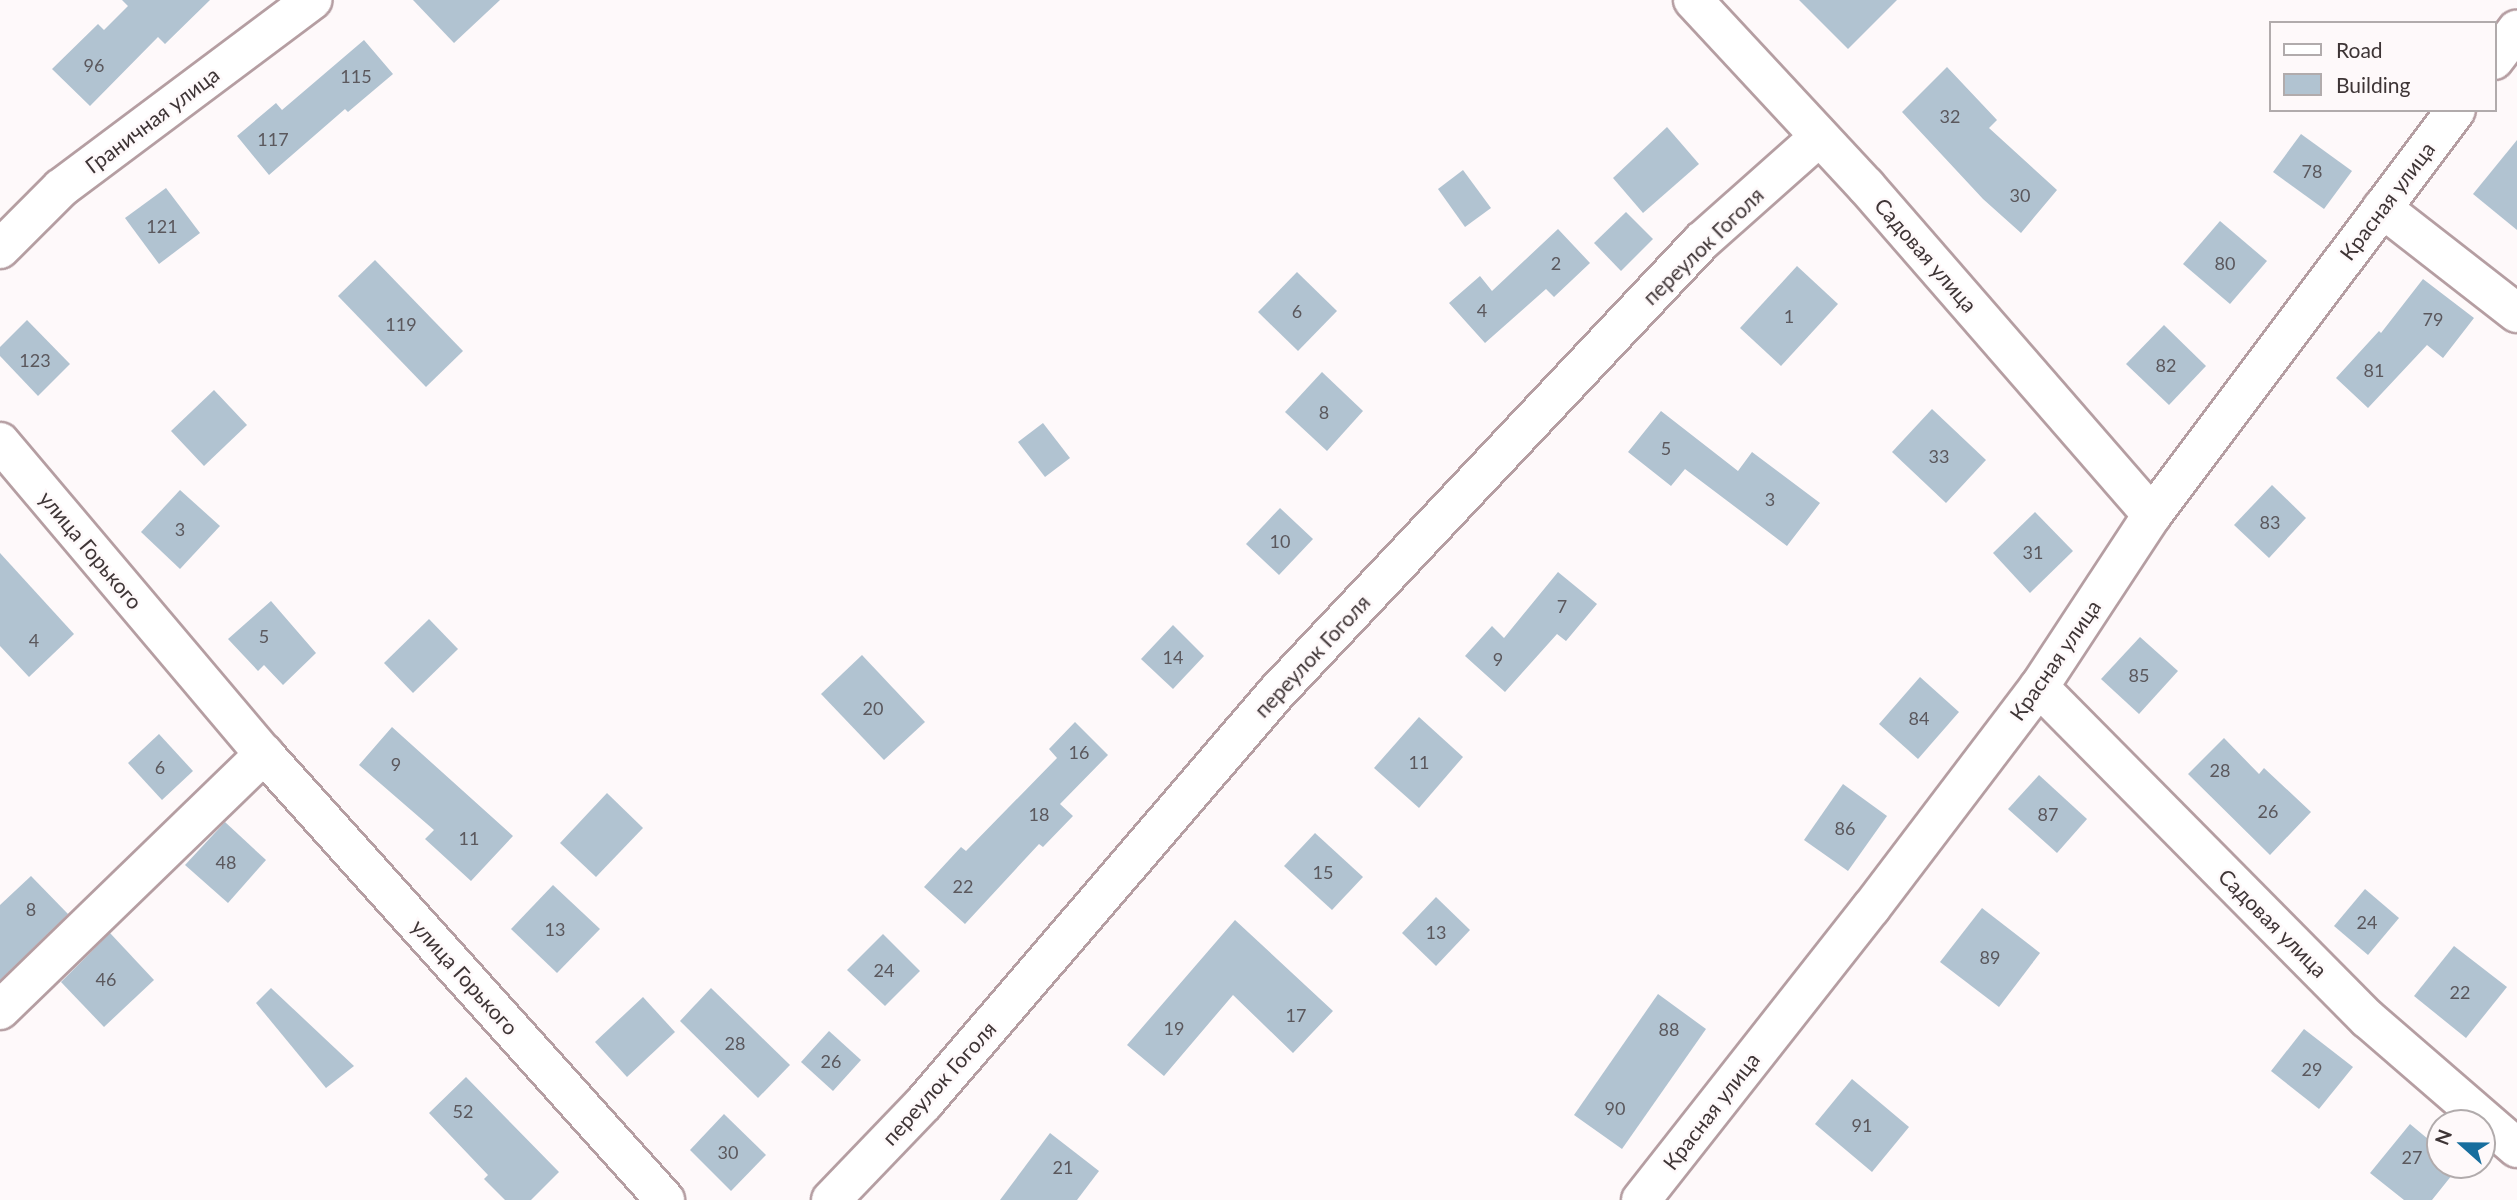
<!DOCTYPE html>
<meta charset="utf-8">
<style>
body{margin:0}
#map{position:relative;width:2517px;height:1200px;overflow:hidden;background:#fef9fa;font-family:Lato,sans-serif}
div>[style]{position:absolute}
.building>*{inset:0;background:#b1c3d1}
.roads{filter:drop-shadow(2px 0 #b59ea2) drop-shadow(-2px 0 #b59ea2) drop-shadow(0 2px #b59ea2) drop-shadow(0 -2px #b59ea2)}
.minor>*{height:38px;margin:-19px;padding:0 19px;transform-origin:19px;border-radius:19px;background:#fff}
span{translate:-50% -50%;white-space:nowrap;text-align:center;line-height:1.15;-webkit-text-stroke:5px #fef9fa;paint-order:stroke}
.number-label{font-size:18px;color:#5b585d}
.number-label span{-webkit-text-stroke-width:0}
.street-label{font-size:21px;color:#3e3536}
.legend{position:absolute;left:2269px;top:21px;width:228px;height:91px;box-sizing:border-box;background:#fef9fa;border:2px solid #b1abac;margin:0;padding:9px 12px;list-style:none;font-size:21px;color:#3e3536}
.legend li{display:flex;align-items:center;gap:14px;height:35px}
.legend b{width:35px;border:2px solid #b1abac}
.north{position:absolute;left:2426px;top:1109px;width:70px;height:70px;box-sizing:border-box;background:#fef9fa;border:2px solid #b1abac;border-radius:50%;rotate:291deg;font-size:19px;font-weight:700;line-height:28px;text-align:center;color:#3e3536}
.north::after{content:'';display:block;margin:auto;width:24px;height:32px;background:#176e9e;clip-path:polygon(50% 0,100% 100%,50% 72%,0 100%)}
</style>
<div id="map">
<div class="building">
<div style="clip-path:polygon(122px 0,210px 0,165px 44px,158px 37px,90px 106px,52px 69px,98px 24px,104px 30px,128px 6px)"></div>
<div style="clip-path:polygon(413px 0,500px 0,454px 43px)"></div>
<div style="clip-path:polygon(1799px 0,1897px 0,1848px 49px)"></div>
<div style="clip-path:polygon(364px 40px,393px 74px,348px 112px,345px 109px,269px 175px,237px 136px,276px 103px,282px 110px)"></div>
<div style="clip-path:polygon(1947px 67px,1997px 120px,1989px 128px,2057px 190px,2021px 233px,1983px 199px,1902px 112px)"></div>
<div style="clip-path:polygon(1667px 127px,1699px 164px,1643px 213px,1613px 178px)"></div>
<div style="clip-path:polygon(2301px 134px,2352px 171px,2324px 209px,2273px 172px)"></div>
<div style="clip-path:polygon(2517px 140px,2517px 230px,2473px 194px)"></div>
<div style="clip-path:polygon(1463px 170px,1491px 208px,1465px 227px,1438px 189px)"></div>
<div style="clip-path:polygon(166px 188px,200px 233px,159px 264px,125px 218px)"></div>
<div style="clip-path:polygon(1626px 212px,1653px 239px,1621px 271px,1594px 243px)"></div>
<div style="clip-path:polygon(2220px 221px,2267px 261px,2230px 304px,2183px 264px)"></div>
<div style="clip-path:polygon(1558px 229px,1590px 263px,1554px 297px,1546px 289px,1485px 343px,1449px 303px,1480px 276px,1492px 291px)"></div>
<div style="clip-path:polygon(375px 260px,463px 351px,426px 387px,338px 296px)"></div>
<div style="clip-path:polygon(1797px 266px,1838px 304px,1781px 366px,1740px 328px)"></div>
<div style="clip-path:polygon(1297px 272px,1337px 311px,1298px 351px,1258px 312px)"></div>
<div style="clip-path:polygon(2423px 279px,2474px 318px,2443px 358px,2427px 345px,2368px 408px,2336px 378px,2379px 331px,2381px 333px)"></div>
<div style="clip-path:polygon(27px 320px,70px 364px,38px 396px,0 356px,0 347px)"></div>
<div style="clip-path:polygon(2164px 325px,2206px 366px,2169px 405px,2126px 364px)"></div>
<div style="clip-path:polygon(1322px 372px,1363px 411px,1327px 451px,1285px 412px)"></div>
<div style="clip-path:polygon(214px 390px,247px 425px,204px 466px,171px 431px)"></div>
<div style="clip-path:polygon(1932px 409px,1986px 460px,1946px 503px,1892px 452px)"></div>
<div style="clip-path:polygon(1661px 411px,1738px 471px,1752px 452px,1820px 503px,1787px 546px,1685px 469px,1671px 486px,1628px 452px)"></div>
<div style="clip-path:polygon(1043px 423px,1070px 458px,1045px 477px,1018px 442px)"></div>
<div style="clip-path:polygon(2272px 485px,2306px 518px,2269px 558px,2234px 525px)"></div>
<div style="clip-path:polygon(180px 490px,220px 526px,180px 569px,141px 532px)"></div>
<div style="clip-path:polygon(1280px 508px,1313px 539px,1279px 575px,1246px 544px)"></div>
<div style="clip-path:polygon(2035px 512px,2073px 551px,2030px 593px,1993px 553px)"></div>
<div style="clip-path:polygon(0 553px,74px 634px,29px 677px,0 646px)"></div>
<div style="clip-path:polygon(1558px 572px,1597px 604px,1566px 641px,1557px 634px,1505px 692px,1465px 656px,1492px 626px,1504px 638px)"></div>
<div style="clip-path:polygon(271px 601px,316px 653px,283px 685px,264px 665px,258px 671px,228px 639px)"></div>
<div style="clip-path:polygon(429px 619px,458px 649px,413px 693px,384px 663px)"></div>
<div style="clip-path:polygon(1173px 625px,1204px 656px,1173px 689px,1141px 659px)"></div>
<div style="clip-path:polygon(2140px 637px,2178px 671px,2139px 714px,2101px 679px)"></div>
<div style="clip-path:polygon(862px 655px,925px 722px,884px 760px,821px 694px)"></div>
<div style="clip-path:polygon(1920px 677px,1959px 712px,1918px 759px,1879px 724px)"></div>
<div style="clip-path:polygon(1419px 717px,1463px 757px,1419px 808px,1374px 768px)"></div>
<div style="clip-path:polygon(1075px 722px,1108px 755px,1060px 804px,1073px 816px,1043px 847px,1039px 844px,965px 924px,924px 887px,961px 847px,966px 851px,1057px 758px,1049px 749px)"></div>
<div style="clip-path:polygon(392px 727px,513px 836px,471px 881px,425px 839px,434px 830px,359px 765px)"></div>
<div style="clip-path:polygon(159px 734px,193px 771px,162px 800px,128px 763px)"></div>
<div style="clip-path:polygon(2224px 738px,2259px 774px,2264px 768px,2311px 812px,2270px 855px,2188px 774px)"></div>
<div style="clip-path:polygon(2039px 775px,2087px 819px,2057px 853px,2008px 809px)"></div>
<div style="clip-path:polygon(1843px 784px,1887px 816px,1848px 871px,1804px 840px)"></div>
<div style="clip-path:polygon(607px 793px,643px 828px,596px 877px,560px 843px)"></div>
<div style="clip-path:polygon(225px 822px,266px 860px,228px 903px,185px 865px)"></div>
<div style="clip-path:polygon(1315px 833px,1363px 877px,1332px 910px,1284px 866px)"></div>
<div style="clip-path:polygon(31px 876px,68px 914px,0 980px,0 905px)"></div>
<div style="clip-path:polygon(553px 885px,600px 929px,557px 973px,511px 929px)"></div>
<div style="clip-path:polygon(2365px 889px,2399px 918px,2368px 955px,2334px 926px)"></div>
<div style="clip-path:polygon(1436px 897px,1470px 930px,1436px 966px,1402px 933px)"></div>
<div style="clip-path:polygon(1982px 908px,2040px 953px,1999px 1007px,1940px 962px)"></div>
<div style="clip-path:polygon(1235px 920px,1333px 1011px,1293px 1053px,1233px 995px,1164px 1076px,1127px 1045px)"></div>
<div style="clip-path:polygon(110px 933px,154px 980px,104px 1027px,61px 982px)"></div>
<div style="clip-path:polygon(883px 934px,920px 971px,885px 1006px,847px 970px)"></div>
<div style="clip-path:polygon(2454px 946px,2507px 987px,2466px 1038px,2414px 996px)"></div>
<div style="clip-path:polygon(271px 988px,354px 1066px,326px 1088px,256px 1003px)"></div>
<div style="clip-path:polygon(711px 988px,790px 1065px,758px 1098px,680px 1021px)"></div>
<div style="clip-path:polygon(1658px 994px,1706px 1029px,1622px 1149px,1574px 1115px)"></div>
<div style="clip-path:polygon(643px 997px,675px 1032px,627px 1077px,595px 1042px)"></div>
<div style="clip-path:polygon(2304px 1029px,2353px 1067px,2319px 1109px,2271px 1071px)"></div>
<div style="clip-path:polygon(829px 1031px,861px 1060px,833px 1091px,801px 1062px)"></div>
<div style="clip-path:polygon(466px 1077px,559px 1172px,531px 1200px,505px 1200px,484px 1179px,488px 1175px,429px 1113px)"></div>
<div style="clip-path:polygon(1852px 1079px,1909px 1127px,1872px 1172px,1815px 1124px)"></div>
<div style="clip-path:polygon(724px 1114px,766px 1155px,731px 1191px,690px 1150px)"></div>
<div style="clip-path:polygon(2410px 1124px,2440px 1149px,2440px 1165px,2460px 1165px,2432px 1200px,2404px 1200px,2370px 1173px)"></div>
<div style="clip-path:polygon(1050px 1133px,1099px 1171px,1077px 1200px,1000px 1200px)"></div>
</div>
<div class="roads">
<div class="minor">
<div style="left:1693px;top:0;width:254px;rotate:47.1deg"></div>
<div style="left:1866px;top:186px;width:436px;rotate:49deg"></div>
<div style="left:2494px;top:60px;width:38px;rotate:-53deg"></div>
<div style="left:2382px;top:208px;width:171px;rotate:37.9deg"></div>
<div style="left:0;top:249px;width:86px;rotate:-45deg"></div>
<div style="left:61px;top:188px;width:314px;rotate:-36.8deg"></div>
<div style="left:0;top:442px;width:409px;rotate:49.8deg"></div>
<div style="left:264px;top:754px;width:600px;rotate:48.04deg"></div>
<div style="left:2039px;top:687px;width:467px;rotate:45.3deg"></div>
<div style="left:2368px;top:1019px;width:197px;rotate:40.9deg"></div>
<div style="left:0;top:1010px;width:368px;rotate:-44.1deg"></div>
<div style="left:831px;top:1200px;width:134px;rotate:-46.2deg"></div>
<div style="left:924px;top:1103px;width:540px;rotate:-49.35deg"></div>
<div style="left:1276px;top:693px;width:621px;rotate:-46.7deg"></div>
<div style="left:1702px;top:241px;width:157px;rotate:-41.6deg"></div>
<div style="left:1641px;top:1200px;width:372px;rotate:-51.8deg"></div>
<div style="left:1871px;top:908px;width:278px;rotate:-52.8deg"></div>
<div style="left:2039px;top:687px;width:206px;rotate:-56.7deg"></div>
<div style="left:2152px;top:515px;width:506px;rotate:-53.11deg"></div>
</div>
</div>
<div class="number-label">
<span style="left:94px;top:65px">96</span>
<span style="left:356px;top:76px">115</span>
<span style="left:1950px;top:116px">32</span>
<span style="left:273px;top:139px">117</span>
<span style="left:2312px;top:171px">78</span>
<span style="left:2020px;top:195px">30</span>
<span style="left:162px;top:226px">121</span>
<span style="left:1556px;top:263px">2</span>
<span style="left:2225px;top:263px">80</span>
<span style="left:1482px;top:310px">4</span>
<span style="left:1297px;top:311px">6</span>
<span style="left:1789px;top:316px">1</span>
<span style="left:2433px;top:319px">79</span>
<span style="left:401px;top:324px">119</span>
<span style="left:35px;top:360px">123</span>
<span style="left:2166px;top:365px">82</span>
<span style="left:2374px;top:370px">81</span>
<span style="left:1324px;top:412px">8</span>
<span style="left:1666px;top:448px">5</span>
<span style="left:1939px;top:456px">33</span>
<span style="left:1770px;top:499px">3</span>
<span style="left:2270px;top:522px">83</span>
<span style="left:180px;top:529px">3</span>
<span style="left:1280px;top:541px">10</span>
<span style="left:2033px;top:552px">31</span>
<span style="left:1562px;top:606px">7</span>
<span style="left:264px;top:636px">5</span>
<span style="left:34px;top:640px">4</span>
<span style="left:1173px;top:657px">14</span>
<span style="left:1498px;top:659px">9</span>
<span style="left:2139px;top:675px">85</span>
<span style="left:873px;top:708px">20</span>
<span style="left:1919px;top:718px">84</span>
<span style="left:1079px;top:752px">16</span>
<span style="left:1419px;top:762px">11</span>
<span style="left:396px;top:764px">9</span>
<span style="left:160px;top:767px">6</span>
<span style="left:2220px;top:770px">28</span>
<span style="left:2268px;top:811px">26</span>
<span style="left:1039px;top:814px">18</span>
<span style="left:2048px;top:814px">87</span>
<span style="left:1845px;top:828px">86</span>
<span style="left:469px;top:838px">11</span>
<span style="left:226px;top:862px">48</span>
<span style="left:1323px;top:872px">15</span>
<span style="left:963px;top:886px">22</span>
<span style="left:31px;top:909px">8</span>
<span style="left:2367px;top:922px">24</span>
<span style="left:555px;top:929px">13</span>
<span style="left:1436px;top:932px">13</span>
<span style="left:1990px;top:957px">89</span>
<span style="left:884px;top:970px">24</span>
<span style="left:106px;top:979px">46</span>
<span style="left:2460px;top:992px">22</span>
<span style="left:1296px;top:1015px">17</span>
<span style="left:1174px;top:1028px">19</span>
<span style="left:1669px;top:1029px">88</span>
<span style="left:735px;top:1043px">28</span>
<span style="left:831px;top:1061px">26</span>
<span style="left:2312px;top:1069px">29</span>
<span style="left:1615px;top:1108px">90</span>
<span style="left:463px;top:1111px">52</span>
<span style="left:1862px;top:1125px">91</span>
<span style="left:728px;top:1152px">30</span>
<span style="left:2412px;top:1157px">27</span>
<span style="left:1063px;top:1167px">21</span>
</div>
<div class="street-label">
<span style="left:152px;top:120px;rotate:-37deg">Граничная улица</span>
<span style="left:2387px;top:201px;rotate:-53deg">Красная улица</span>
<span style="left:1703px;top:246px;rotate:-44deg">переулок Гоголя</span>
<span style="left:1926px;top:255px;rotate:49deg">Садовая улица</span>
<span style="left:91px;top:550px;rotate:50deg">улица Горького</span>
<span style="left:1312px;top:656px;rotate:-47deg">переулок Гоголя</span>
<span style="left:2055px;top:660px;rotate:-55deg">Красная улица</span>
<span style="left:2273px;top:923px;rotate:45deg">Садовая улица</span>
<span style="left:465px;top:977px;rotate:48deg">улица Горького</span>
<span style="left:939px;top:1083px;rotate:-48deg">переулок Гоголя</span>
<span style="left:1711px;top:1111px;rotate:-52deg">Красная улица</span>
</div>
<ul class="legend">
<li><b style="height:9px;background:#fff"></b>Road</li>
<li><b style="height:19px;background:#b1c3d1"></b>Building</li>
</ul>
<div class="north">N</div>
</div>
